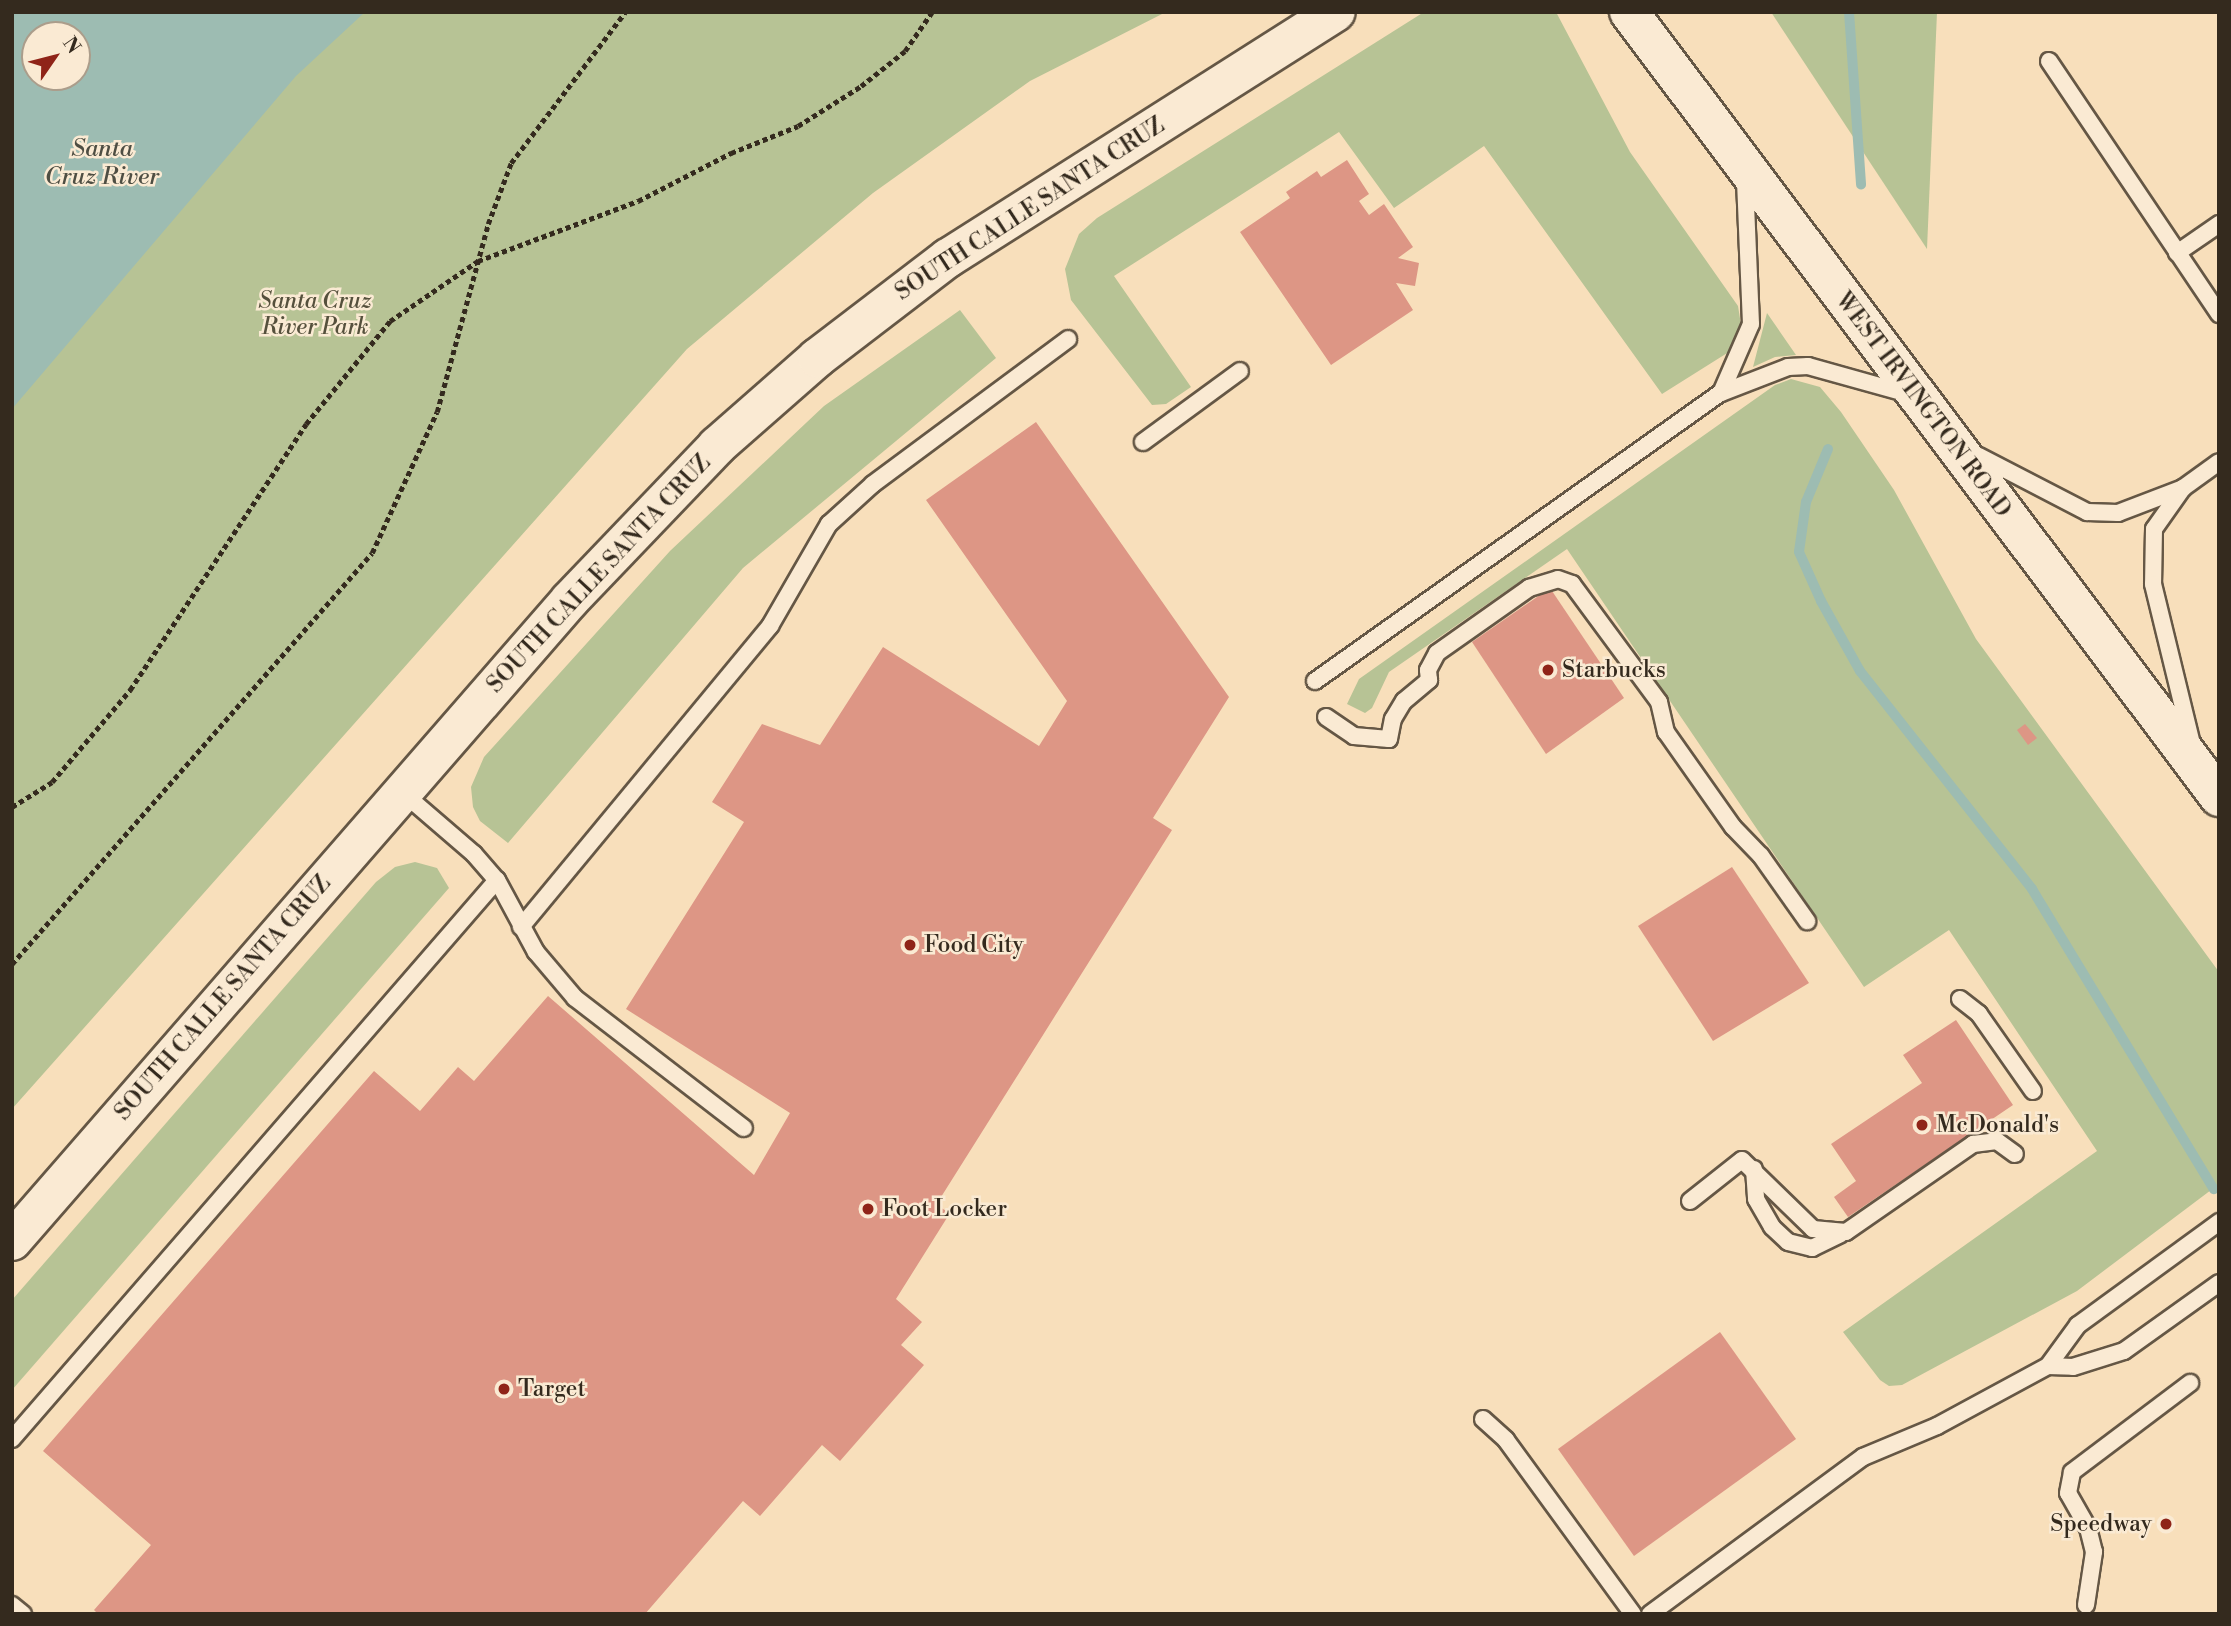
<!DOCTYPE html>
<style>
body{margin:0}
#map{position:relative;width:2231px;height:1626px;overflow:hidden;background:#f8dfbb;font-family:"Libre Bodoni",serif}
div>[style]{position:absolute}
.green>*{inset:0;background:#b7c395}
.water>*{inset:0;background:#9dbcb2}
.stream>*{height:10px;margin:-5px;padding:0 5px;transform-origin:5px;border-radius:5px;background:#9dbcb2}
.building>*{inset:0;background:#dd9685}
.path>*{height:4.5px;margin-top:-2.25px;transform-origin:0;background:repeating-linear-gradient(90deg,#342a1e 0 5px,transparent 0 8.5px)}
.roads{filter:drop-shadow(2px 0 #655745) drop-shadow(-2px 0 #655745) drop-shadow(0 2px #655745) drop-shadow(0 -2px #655745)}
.service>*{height:16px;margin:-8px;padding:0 8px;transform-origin:8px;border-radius:8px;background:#faead3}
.tertiary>*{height:38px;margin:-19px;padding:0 19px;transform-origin:19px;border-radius:19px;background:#faead3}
.secondary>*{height:38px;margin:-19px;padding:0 19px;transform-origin:19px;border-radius:19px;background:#faead3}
.dots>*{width:19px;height:19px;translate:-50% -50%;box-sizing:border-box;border:4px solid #faead3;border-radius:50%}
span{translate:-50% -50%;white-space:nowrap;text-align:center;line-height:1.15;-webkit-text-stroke:5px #faead3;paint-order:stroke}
.street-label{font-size:23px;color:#342a1e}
.park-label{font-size:23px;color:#55503c;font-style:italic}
.poi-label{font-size:23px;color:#342a1e}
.left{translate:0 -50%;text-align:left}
.right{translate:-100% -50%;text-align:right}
.water-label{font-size:24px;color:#4e4e43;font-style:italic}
.frame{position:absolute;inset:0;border:14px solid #342a1e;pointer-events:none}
.north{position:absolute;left:21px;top:21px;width:70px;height:70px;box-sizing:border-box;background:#faead3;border:2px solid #ab9d8b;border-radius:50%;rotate:55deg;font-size:19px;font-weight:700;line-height:28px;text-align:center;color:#342a1e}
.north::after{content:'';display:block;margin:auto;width:24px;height:32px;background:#8f2418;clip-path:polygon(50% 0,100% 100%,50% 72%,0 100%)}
</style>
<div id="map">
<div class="green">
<div style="clip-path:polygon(evenodd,12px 12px,1166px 12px,1030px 81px,873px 193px,687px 349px,12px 1109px,12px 12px,35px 35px,77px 35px,77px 77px,35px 77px,35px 35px)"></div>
<div style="clip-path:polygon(1424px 12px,1556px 12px,1630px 152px,1738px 306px,1742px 331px,1732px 350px,1662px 394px,1484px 146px,1394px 208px,1339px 132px,1114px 276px,1191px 387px,1166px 404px,1152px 405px,1071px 300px,1065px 269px,1079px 234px,1097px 218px)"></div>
<div style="clip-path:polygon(1771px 12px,1937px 12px,1927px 249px)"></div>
<div style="clip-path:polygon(960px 310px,996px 358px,743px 568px,508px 843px,480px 821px,473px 807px,471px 787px,484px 757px,670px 551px,824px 406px)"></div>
<div style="clip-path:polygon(1767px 313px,1796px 355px,1775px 357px,1753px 367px)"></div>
<div style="clip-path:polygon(1791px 379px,1820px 387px,1841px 412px,1894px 490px,1976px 639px,2219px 972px,2219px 1184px,2077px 1291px,1902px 1385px,1889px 1386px,1880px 1380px,1843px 1332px,2097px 1151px,1949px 930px,1864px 987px,1567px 549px,1389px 672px,1372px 708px,1365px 713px,1347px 704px,1359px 679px,1775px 385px)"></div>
<div style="clip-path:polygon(415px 862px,437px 868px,449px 888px,12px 1390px,12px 1300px,376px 882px,395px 867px)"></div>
</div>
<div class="water">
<div style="clip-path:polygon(evenodd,12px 12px,365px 12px,296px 76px,12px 409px,12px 12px,35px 35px,77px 35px,77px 77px,35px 77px,35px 35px)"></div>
</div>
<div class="stream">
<div style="left:1849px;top:12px;width:173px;rotate:86deg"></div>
<div style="left:1828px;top:449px;width:57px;rotate:112.5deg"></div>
<div style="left:1806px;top:502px;width:50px;rotate:98deg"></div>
<div style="left:1799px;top:552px;width:54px;rotate:65.8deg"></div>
<div style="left:1821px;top:601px;width:80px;rotate:60.9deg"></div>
<div style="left:1860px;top:671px;width:278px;rotate:51.7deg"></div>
<div style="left:2032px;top:889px;width:351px;rotate:58.8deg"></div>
</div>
<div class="building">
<div style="clip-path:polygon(1347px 160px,1369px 194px,1359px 201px,1369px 215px,1384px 204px,1413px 247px,1398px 258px,1419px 263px,1415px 286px,1396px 283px,1413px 310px,1331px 365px,1240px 232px,1290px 198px,1286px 192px,1317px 171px,1321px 177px)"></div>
<div style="clip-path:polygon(1036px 422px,1229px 697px,1153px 818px,1172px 830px,936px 1205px,950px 1213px,896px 1299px,922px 1322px,901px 1345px,924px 1365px,840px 1461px,822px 1445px,760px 1516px,743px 1501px,645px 1614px,98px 1614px,94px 1610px,151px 1545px,43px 1451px,374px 1071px,420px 1111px,458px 1067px,474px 1081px,548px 996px,754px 1175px,790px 1113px,626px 1009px,744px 822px,712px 802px,762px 724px,820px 745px,883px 647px,1039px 746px,1067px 701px,926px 500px)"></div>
<div style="clip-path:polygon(1550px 588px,1624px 698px,1546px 754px,1472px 642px)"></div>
<div style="clip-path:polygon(2025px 724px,2037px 738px,2028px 745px,2017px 730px)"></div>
<div style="clip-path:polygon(1732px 867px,1809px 983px,1713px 1041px,1638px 926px)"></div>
<div style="clip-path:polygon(1956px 1020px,2013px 1105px,1848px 1217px,1834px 1197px,1856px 1181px,1831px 1144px,1922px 1083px,1903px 1055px)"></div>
<div style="clip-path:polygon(1720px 1332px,1796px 1439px,1634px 1556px,1558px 1449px)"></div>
</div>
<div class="path">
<div style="left:12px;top:807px;width:47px;rotate:-32deg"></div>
<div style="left:52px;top:782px;width:121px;rotate:-49.7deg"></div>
<div style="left:130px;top:690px;width:319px;rotate:-56.5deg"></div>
<div style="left:306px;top:424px;width:133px;rotate:-50.8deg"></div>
<div style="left:390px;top:321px;width:107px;rotate:-34.3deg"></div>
<div style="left:478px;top:261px;width:171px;rotate:-20.6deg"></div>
<div style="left:638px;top:201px;width:105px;rotate:-27.3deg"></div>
<div style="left:731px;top:153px;width:72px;rotate:-21.9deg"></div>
<div style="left:798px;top:126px;width:75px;rotate:-32.4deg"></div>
<div style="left:861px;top:86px;width:56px;rotate:-38.5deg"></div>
<div style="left:905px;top:51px;width:47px;rotate:-55.3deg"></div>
<div style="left:12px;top:964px;width:546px;rotate:-48.78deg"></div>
<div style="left:372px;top:553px;width:155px;rotate:-65.3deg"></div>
<div style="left:437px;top:412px;width:195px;rotate:-74.8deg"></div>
<div style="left:488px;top:224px;width:65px;rotate:-69.3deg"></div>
<div style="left:511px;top:163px;width:189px;rotate:-52.9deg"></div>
</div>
<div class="roads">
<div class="service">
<div style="left:2049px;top:61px;width:305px;rotate:56.1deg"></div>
<div style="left:2177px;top:253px;width:51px;rotate:-34.6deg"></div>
<div style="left:1721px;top:393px;width:75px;rotate:-66.5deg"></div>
<div style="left:1751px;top:324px;width:146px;rotate:-92.4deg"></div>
<div style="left:1143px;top:442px;width:120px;rotate:-36.2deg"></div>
<div style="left:1979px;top:456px;width:122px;rotate:27.4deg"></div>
<div style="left:2087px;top:512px;width:31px;rotate:2deg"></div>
<div style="left:2118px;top:513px;width:70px;rotate:-21deg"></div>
<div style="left:2183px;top:488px;width:50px;rotate:125.3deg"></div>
<div style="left:2154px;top:529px;width:55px;rotate:91deg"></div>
<div style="left:2153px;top:584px;width:165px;rotate:76.3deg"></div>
<div style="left:2183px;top:488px;width:44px;rotate:-35.8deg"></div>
<div style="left:1315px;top:681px;width:498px;rotate:-35.4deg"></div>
<div style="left:1721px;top:393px;width:72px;rotate:-21.2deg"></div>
<div style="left:1788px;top:367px;width:20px;rotate:-3deg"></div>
<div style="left:1808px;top:366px;width:101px;rotate:15.6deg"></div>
<div style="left:1326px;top:717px;width:34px;rotate:34deg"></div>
<div style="left:1354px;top:736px;width:35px;rotate:5deg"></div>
<div style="left:1389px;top:739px;width:20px;rotate:-79deg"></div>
<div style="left:1393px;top:719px;width:21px;rotate:-59deg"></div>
<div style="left:1404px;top:701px;width:33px;rotate:-40deg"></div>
<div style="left:1429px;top:680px;width:10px;rotate:-96deg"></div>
<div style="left:1428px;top:670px;width:19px;rotate:-62deg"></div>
<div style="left:1437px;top:653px;width:113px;rotate:-35.2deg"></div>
<div style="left:1529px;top:588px;width:30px;rotate:-17deg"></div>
<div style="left:1558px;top:579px;width:15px;rotate:20deg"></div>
<div style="left:1572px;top:584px;width:147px;rotate:53.6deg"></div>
<div style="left:1659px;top:702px;width:31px;rotate:77deg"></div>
<div style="left:1666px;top:732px;width:116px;rotate:54.8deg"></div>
<div style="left:1733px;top:827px;width:40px;rotate:46deg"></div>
<div style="left:1761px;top:856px;width:80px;rotate:54.7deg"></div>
<div style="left:402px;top:792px;width:95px;rotate:40.7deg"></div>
<div style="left:474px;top:854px;width:35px;rotate:49deg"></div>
<div style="left:497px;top:880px;width:82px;rotate:61.6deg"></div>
<div style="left:536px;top:952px;width:60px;rotate:49.7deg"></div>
<div style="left:575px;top:998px;width:213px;rotate:37.6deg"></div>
<div style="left:521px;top:927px;width:391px;rotate:-50.4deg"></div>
<div style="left:770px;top:626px;width:118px;rotate:-60deg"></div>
<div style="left:829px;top:524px;width:59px;rotate:-42.3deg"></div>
<div style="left:873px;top:484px;width:243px;rotate:-36.6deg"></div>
<div style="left:1960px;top:999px;width:24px;rotate:38deg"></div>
<div style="left:1979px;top:1014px;width:94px;rotate:55deg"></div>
<div style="left:1754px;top:1169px;width:30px;rotate:86deg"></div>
<div style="left:1756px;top:1199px;width:32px;rotate:60deg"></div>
<div style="left:1772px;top:1227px;width:22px;rotate:43deg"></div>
<div style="left:1788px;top:1242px;width:25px;rotate:14deg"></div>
<div style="left:1812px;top:1248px;width:32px;rotate:-26deg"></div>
<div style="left:1690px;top:1201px;width:66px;rotate:-38.3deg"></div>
<div style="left:1742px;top:1160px;width:99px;rotate:44.2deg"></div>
<div style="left:1813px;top:1229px;width:33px;rotate:5deg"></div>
<div style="left:1846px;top:1232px;width:155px;rotate:-34.7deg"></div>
<div style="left:1973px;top:1144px;width:24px;rotate:-7deg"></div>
<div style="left:1997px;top:1141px;width:22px;rotate:36deg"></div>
<div style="left:2048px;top:1366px;width:25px;rotate:2deg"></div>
<div style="left:2073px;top:1367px;width:53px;rotate:-17.4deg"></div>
<div style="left:2124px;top:1351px;width:117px;rotate:-35.6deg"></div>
<div style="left:1483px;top:1419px;width:31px;rotate:42deg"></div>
<div style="left:1506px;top:1440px;width:215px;rotate:53.9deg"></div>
<div style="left:12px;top:1439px;width:740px;rotate:-49.05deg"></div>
<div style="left:12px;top:1605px;width:14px;rotate:39deg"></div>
<div style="left:2086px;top:1605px;width:54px;rotate:-81.4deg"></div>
<div style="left:2094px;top:1552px;width:25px;rotate:-104deg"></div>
<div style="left:2088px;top:1528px;width:40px;rotate:-119.7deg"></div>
<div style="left:2068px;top:1493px;width:21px;rotate:-79deg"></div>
<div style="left:2072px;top:1472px;width:148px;rotate:-37deg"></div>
<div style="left:1650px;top:1614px;width:265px;rotate:-36.4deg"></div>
<div style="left:1863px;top:1457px;width:80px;rotate:-22.7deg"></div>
<div style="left:1937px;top:1426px;width:126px;rotate:-28.4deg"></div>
<div style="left:2048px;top:1366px;width:51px;rotate:-53.8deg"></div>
<div style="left:2078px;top:1325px;width:175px;rotate:-36.1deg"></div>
</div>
<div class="tertiary">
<div style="left:12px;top:1241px;width:850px;rotate:-48.96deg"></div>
<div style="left:570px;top:600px;width:213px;rotate:-46.3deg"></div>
<div style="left:717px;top:446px;width:133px;rotate:-41.3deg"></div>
<div style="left:817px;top:358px;width:165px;rotate:-37.4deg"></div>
<div style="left:948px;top:258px;width:459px;rotate:-32.4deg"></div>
</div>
<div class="secondary">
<div style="left:1629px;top:12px;width:982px;rotate:53.07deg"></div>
</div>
</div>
<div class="dots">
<div style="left:1548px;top:670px;background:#8f2418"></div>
<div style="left:910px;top:945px;background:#8f2418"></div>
<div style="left:1922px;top:1125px;background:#8f2418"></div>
<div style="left:868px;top:1209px;background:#8f2418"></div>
<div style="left:504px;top:1389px;background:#8f2418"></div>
<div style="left:2166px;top:1524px;background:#8f2418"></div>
</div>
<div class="street-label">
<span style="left:1030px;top:209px;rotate:-33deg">SOUTH CALLE SANTA CRUZ</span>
<span style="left:1923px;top:405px;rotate:53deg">WEST IRVINGTON ROAD</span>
<span style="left:599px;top:574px;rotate:-47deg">SOUTH CALLE SANTA CRUZ</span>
<span style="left:223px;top:998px;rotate:-49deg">SOUTH CALLE SANTA CRUZ</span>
</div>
<div class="park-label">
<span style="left:315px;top:314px">Santa Cruz<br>River Park</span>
</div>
<div class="poi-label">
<span class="left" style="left:1562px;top:670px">Starbucks</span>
<span class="left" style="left:924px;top:945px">Food City</span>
<span class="left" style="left:1936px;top:1125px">McDonald's</span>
<span class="left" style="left:882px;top:1209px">Foot Locker</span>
<span class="left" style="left:518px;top:1389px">Target</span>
<span class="right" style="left:2152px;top:1524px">Speedway</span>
</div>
<div class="water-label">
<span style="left:102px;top:164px">Santa<br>Cruz River</span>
</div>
<div class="frame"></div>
<div class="north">N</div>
</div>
